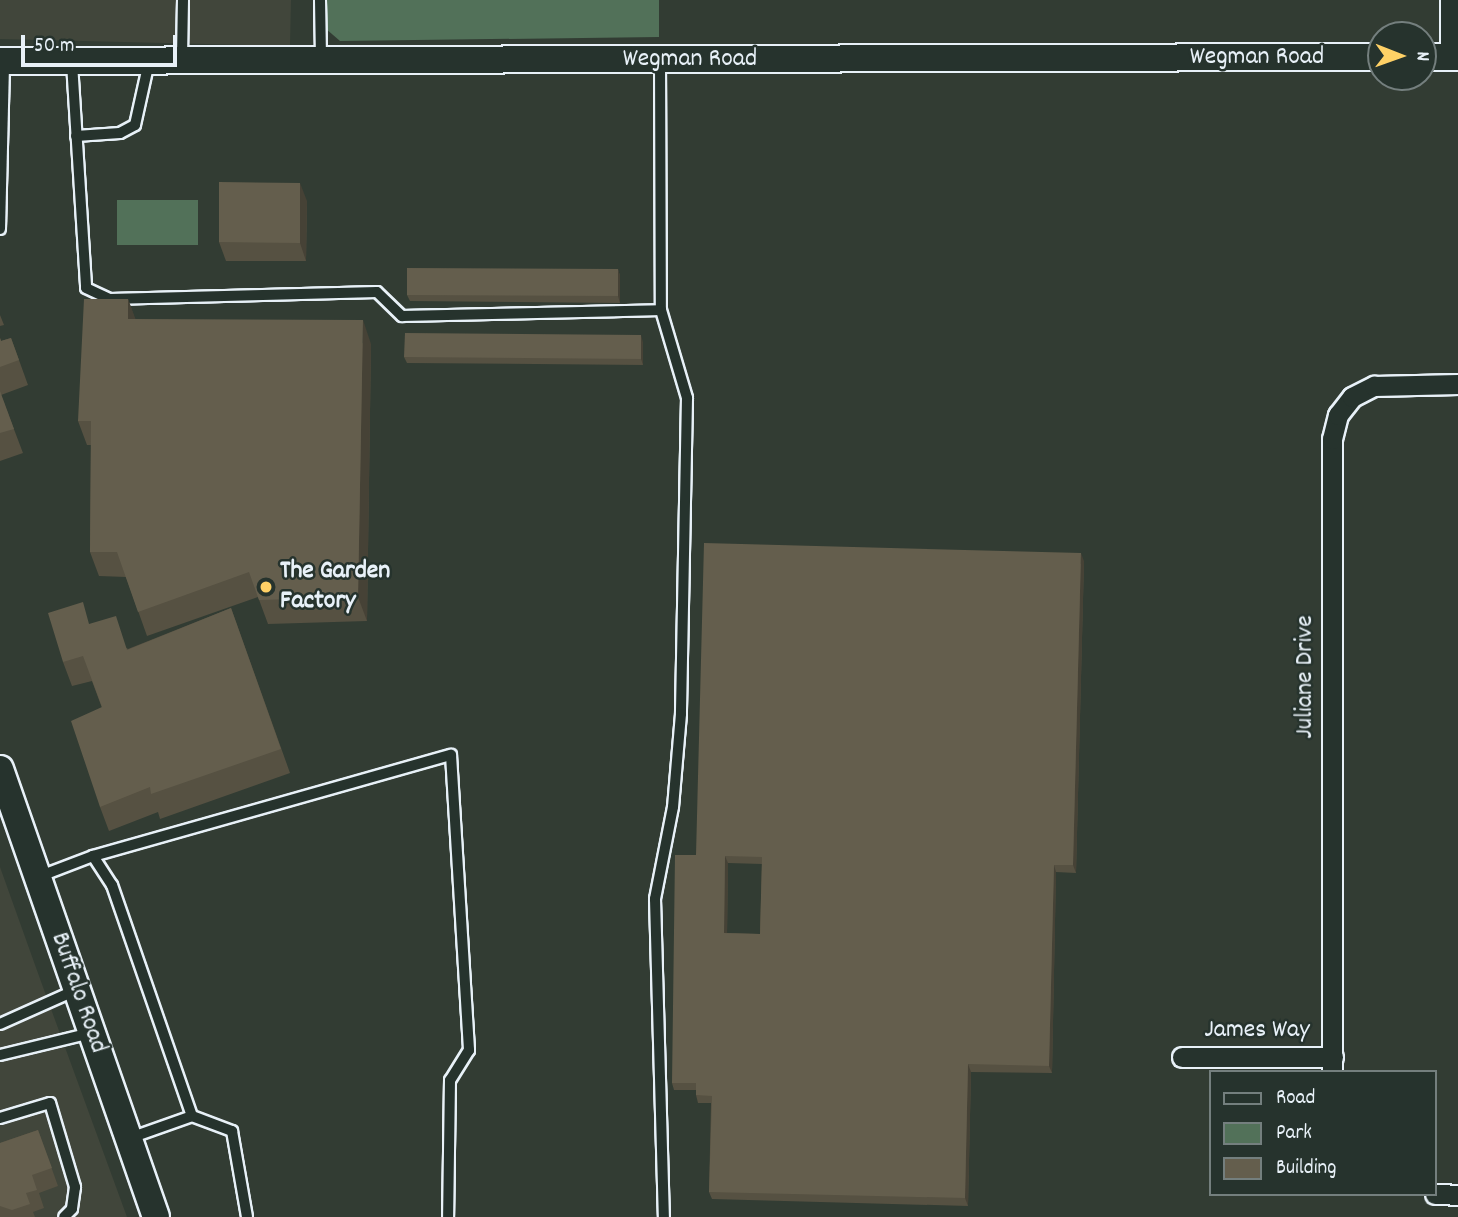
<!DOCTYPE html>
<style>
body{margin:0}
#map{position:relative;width:1458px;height:1217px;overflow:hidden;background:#323c33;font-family:Dekko,sans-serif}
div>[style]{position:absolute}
.built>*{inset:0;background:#41463b}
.green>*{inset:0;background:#527159}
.roads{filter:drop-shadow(2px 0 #e8f1f8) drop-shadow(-2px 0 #e8f1f8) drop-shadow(0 2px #e8f1f8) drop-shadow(0 -2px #e8f1f8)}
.lane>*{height:10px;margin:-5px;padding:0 5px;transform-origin:5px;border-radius:5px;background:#26332d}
.street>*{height:19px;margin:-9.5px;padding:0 9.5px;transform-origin:9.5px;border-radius:9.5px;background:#26332d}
.secondary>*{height:26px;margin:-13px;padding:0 13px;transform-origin:13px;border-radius:13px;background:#26332d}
.wall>*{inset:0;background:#565142}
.shaded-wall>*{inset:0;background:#464236}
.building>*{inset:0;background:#645e4d}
.dots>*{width:19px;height:19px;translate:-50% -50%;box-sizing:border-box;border:4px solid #26332d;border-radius:50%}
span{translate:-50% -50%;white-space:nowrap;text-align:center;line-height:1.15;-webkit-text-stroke:5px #26332d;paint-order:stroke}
.street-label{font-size:26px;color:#e8f1f8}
.poi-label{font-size:26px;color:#e8f1f8;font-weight:700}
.left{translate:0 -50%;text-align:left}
.legend{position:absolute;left:1209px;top:1070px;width:228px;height:126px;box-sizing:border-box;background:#26332d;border:2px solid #747f7e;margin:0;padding:9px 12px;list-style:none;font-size:21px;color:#e8f1f8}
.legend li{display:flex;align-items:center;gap:14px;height:35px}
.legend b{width:35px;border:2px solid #747f7e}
.north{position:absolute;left:1367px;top:21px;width:70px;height:70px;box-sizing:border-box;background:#26332d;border:2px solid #747f7e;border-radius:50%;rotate:91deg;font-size:19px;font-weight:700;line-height:28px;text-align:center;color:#e8f1f8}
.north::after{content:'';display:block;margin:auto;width:24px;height:32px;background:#ffd166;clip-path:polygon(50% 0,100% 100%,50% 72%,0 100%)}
.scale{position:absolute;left:21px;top:35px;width:156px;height:32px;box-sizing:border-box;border:4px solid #e8f1f8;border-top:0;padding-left:9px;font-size:21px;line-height:24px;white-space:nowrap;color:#e8f1f8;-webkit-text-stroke:5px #26332d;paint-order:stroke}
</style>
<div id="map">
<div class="built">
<div style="clip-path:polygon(0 0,291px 0,290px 46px,0 39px)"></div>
<div style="clip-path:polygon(0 867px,39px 976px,127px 1217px,0 1217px)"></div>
</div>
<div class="green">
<div style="clip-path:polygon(325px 0,659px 0,659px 37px,340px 41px,325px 28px)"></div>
<div style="clip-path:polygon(117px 200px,198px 200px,198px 245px,117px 245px)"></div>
</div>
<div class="roads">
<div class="lane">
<div style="left:320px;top:0;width:60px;rotate:89deg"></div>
<div style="left:182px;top:57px;width:57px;rotate:-89deg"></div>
<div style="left:660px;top:60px;width:250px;rotate:89.8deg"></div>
<div style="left:661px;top:310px;width:92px;rotate:73.5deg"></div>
<div style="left:687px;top:398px;width:316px;rotate:91.1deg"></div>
<div style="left:681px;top:714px;width:93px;rotate:94.9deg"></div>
<div style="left:673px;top:807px;width:94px;rotate:101.1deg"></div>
<div style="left:655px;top:899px;width:318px;rotate:88.4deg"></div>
<div style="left:72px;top:63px;width:225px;rotate:86.4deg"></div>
<div style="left:86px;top:288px;width:26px;rotate:25deg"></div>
<div style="left:110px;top:299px;width:267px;rotate:-1.5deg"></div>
<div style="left:377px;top:292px;width:35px;rotate:44deg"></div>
<div style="left:402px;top:316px;width:259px;rotate:-1.3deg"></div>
<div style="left:76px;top:136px;width:44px;rotate:-3.9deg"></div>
<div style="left:120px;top:133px;width:17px;rotate:-28deg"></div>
<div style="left:135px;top:125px;width:65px;rotate:-77.5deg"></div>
<div style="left:0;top:229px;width:168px;rotate:-88.6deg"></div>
<div style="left:93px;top:856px;width:35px;rotate:57deg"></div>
<div style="left:112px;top:885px;width:244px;rotate:70.9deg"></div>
<div style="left:192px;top:1116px;width:43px;rotate:20.6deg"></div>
<div style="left:232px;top:1131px;width:87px;rotate:80.1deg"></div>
<div style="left:38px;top:877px;width:59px;rotate:-20.9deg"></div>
<div style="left:93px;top:856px;width:372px;rotate:-15.8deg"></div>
<div style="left:451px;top:755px;width:296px;rotate:86.5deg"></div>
<div style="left:469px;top:1050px;width:36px;rotate:122deg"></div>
<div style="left:450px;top:1080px;width:137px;rotate:90.8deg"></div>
<div style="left:0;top:1024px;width:83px;rotate:-24.1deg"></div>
<div style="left:0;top:1055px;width:94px;rotate:-13.6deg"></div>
<div style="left:0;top:1118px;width:52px;rotate:-16.7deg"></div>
<div style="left:50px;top:1103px;width:88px;rotate:73.4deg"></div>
<div style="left:75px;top:1187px;width:22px;rotate:98deg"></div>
<div style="left:72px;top:1209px;width:11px;rotate:135deg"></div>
<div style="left:130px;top:1138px;width:66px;rotate:-19.5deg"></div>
</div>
<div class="street">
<div style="left:1450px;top:57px;width:57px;rotate:-90deg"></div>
<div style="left:1182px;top:1057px;width:151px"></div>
<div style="left:1332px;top:1072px;width:633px;rotate:-90deg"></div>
<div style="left:1332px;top:439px;width:25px;rotate:-76deg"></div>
<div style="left:1338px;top:415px;width:23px;rotate:-52deg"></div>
<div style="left:1352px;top:397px;width:25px;rotate:-27deg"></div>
<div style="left:1374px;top:386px;width:84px;rotate:-1.4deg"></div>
<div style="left:1435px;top:1194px;width:23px;rotate:2deg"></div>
</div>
<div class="secondary">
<div style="left:1423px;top:57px;width:35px"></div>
<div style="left:0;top:61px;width:1381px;rotate:-0.17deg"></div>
<div style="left:0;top:769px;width:474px;rotate:70.8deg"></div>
</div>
</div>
<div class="wall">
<div style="clip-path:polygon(307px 201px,306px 261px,226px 261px,219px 242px)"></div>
<div style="clip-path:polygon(618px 269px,620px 276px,620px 303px,410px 301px,407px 295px)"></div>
<div style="clip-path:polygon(128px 299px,135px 319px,371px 344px,367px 621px,268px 624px,258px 597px,147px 636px,126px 577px,99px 576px,90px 552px,91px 445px,87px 445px,78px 421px)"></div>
<div style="clip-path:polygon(0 315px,4px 325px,0 326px)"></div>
<div style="clip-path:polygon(0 338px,1px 341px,11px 338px,28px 385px,1px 395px,23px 453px,0 461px)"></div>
<div style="clip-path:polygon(643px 342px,643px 365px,407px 363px,404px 357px)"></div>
<div style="clip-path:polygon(evenodd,1084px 561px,1076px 873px,1056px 872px,1052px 1073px,971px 1072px,968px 1206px,712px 1199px,709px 1192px,711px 1103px,698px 1103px,696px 1095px,696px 1090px,674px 1090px,672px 1083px,696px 855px,1084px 561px,728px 863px,762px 864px,760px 934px,727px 933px,728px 863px)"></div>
<div style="clip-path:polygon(231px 608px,290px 773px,160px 819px,158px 812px,109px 831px,100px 807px,102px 708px,92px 681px,72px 686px,63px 662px,91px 624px,128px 649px)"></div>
<div style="clip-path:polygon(38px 1130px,58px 1186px,39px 1193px,44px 1208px,33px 1212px,35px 1217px,0 1217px,0 1143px)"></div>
</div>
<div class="shaded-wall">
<div style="clip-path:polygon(300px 183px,307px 201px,306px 261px,300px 243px)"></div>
<div style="clip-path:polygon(618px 269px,620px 276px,620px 303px,618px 296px)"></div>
<div style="clip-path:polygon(128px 299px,137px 323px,128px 319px)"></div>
<div style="clip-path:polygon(363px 320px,371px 344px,367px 621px,358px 597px)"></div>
<div style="clip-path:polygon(641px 335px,643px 342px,643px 365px,641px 359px)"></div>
<div style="clip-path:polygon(1081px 553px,1084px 561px,1076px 873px,1073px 865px)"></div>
<div style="clip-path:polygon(725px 856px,728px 863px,727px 941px,724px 933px)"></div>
<div style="clip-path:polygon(1054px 865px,1056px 872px,1052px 1073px,1049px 1066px)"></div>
<div style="clip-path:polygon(968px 1064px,971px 1072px,968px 1206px,965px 1198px)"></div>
</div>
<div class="building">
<div style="clip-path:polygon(219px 182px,300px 183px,300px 243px,219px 242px)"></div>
<div style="clip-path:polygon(407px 268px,618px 269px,618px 296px,407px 295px)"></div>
<div style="clip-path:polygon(84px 299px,128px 299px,128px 319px,363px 320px,358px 597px,259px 600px,249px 572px,138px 612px,117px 552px,90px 552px,91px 421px,78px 421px)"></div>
<div style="clip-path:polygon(405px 333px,641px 335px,641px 359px,404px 357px)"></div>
<div style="clip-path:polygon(0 338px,1px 341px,11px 338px,19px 360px,0 367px)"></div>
<div style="clip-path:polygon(0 391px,14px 429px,0 433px)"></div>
<div style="clip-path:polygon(evenodd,704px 543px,1081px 553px,1073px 865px,1054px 865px,1049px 1066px,968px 1064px,965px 1198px,709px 1192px,712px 1096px,696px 1095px,696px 1083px,672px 1083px,675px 855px,696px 855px,704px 543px,725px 856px,762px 857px,760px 934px,724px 933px,725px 856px)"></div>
<div style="clip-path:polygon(83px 602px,89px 624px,116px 616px,127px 650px,231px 608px,281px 749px,151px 794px,150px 787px,100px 807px,71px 721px,102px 707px,83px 656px,63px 662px,48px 613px)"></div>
<div style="clip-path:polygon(38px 1130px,52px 1168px,32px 1175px,37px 1190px,26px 1193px,30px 1204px,12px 1210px,0 1206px,0 1143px)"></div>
</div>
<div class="dots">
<div style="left:266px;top:587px;background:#ffd166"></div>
</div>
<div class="street-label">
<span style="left:1257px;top:58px">Wegman Road</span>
<span style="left:690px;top:60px">Wegman Road</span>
<span style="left:1306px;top:677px;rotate:-90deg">Juliane Drive</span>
<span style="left:78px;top:993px;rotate:71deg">Buffalo Road</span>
<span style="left:1257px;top:1031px">James Way</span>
</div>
<div class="poi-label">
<span class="left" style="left:280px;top:587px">The Garden<br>Factory</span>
</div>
<ul class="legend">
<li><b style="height:9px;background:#26332d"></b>Road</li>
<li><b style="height:19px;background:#527159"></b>Park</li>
<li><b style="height:19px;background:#645e4d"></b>Building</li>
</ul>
<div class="north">N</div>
<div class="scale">50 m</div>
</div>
